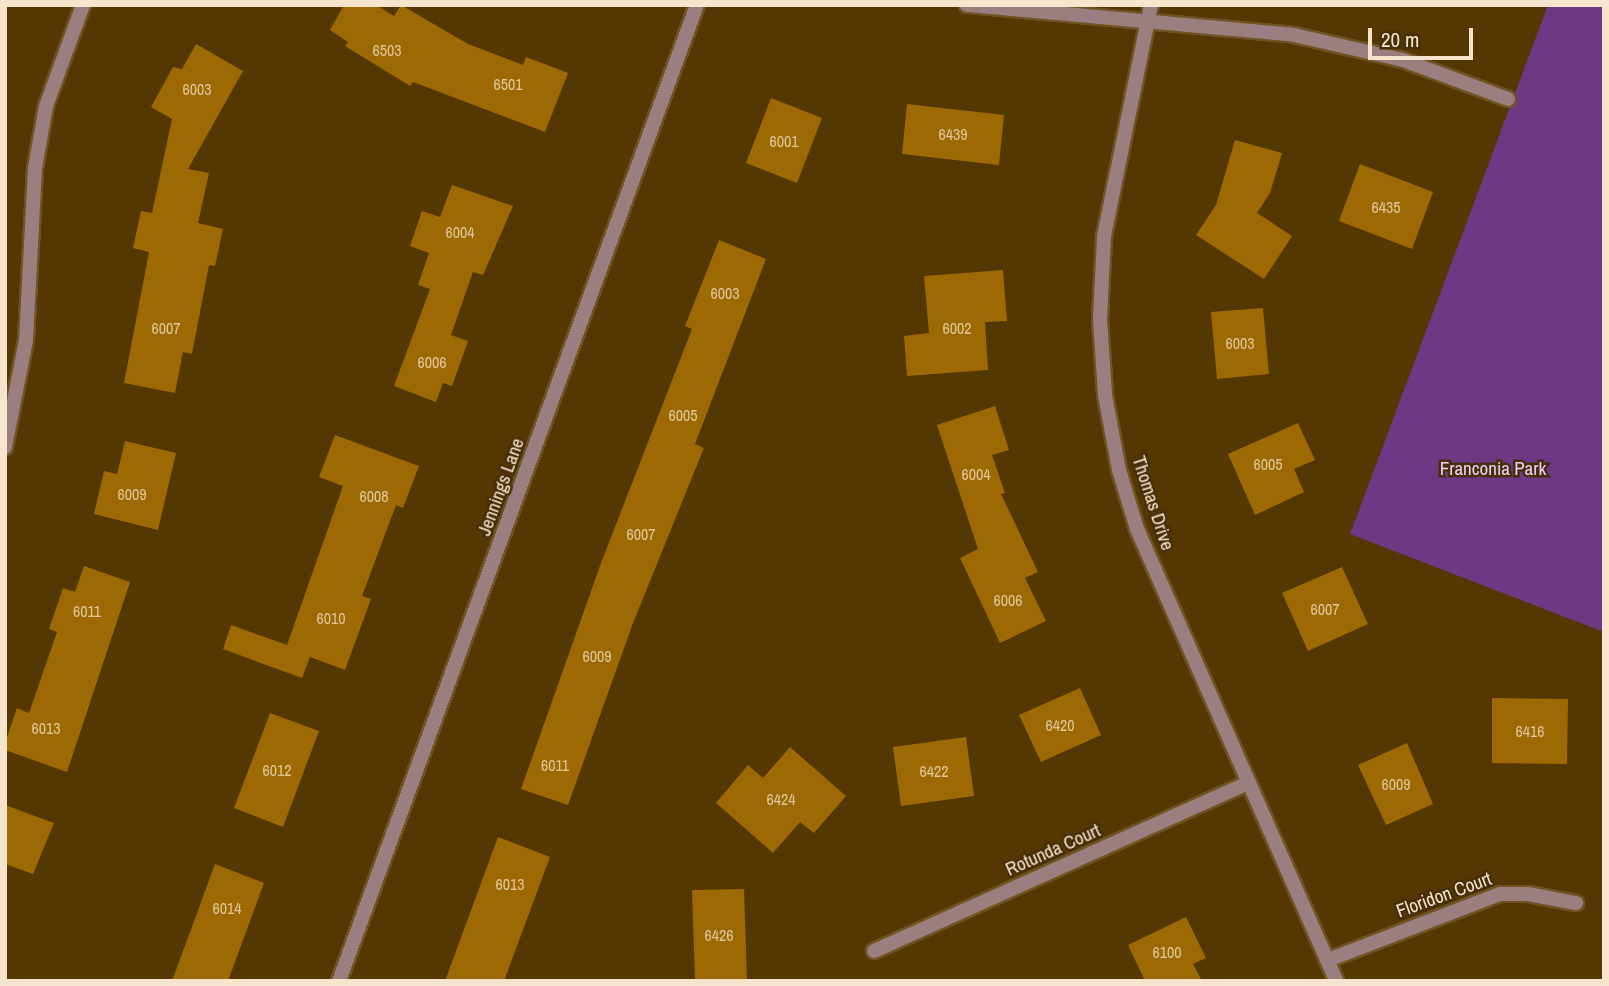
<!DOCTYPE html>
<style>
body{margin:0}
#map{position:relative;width:1609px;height:986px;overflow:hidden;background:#553701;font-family:"Archivo Narrow",sans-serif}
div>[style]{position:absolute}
.green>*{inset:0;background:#6f3885}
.building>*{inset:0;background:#9d6903}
.roads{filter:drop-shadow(2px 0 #6f5321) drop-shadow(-2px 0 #6f5321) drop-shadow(0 2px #6f5321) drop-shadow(0 -2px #6f5321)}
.street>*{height:14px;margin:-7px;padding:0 7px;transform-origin:7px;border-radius:7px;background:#9a7e80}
span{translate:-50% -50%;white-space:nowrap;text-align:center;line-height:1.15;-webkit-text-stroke:5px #462f09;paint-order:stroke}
.number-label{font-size:16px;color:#e0c59a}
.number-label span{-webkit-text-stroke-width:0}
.park-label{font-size:19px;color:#eecffd}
.street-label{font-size:19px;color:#f7e4cc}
.frame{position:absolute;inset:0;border:7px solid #f7e4cc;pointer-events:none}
.scale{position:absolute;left:1368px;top:28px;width:105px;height:32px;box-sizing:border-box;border:4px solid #f7e4cc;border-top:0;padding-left:9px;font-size:21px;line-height:24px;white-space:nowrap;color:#f7e4cc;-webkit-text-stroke:5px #462f09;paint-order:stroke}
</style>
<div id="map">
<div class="green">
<div style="clip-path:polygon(1548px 5px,1604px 5px,1604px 632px,1350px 534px)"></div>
</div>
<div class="building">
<div style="clip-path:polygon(344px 5px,376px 5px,394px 16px,401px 5px,468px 44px,523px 65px,526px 57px,568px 73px,545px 132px,413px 82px,410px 86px,345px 46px,348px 42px,330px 30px)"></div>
<div style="clip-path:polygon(196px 44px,243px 71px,188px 169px,209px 173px,198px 223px,223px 229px,215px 266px,209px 265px,192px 354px,183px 352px,175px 393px,124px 383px,149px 252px,133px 248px,141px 211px,152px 213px,172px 119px,151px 107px,173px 67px,182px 69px)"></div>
<div style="clip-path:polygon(771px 98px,822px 118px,797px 183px,746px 163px)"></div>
<div style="clip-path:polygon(907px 104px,1004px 115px,999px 165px,902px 154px)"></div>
<div style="clip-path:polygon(1235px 140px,1282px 153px,1270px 193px,1257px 213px,1292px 236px,1264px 279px,1196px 235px,1216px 205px)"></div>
<div style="clip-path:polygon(1360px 164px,1433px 192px,1412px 249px,1339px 221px)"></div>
<div style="clip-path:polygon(452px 185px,513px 206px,483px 275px,473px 272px,451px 335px,468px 341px,452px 386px,443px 383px,436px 402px,394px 386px,430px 289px,418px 285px,429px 253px,410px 246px,422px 211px,440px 217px)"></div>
<div style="clip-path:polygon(719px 240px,766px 259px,695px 444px,704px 448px,633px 623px,568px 805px,521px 789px,601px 563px,692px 329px,685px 326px)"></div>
<div style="clip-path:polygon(1003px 270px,1007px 321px,985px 322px,988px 370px,907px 376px,904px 336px,929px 333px,924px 276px)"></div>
<div style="clip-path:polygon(1263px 308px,1269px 374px,1217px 379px,1211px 312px)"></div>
<div style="clip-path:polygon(995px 406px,1009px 450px,992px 455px,1005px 493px,1001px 494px,1038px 572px,1025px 578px,1046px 621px,1000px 643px,960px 558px,978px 549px,937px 425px)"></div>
<div style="clip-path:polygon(1298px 423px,1315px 460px,1294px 469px,1304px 492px,1255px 515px,1228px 454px)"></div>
<div style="clip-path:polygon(335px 435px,419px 466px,403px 508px,396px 505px,362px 596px,371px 599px,345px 670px,310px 657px,302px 678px,223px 649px,231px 625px,287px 645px,343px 486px,319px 477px)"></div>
<div style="clip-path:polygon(125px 441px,176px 453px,158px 530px,94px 514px,104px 471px,117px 474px)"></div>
<div style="clip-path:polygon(84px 566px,130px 582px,67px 772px,5px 750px,5px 743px,17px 708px,29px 713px,57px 632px,49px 629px,63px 588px,75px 592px)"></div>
<div style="clip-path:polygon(1342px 567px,1368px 624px,1308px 651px,1282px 593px)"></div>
<div style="clip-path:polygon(1080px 688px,1101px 735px,1041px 762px,1019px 715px)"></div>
<div style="clip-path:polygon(1492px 698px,1568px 699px,1567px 764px,1492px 763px)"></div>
<div style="clip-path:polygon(270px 713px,319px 731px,283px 827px,234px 808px)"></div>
<div style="clip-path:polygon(966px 737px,974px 796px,901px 806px,893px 747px)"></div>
<div style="clip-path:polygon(1407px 743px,1433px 804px,1386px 825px,1358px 765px)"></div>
<div style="clip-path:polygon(790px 747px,846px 796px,814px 833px,800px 822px,773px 853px,716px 803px,748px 765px,763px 778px)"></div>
<div style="clip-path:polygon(5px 805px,54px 823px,33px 874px,5px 864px)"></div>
<div style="clip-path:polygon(498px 837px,550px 857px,504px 981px,445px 981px)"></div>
<div style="clip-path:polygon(215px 864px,264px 883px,228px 981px,172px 981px)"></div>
<div style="clip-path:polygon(744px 889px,747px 981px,695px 981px,692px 890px)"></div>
<div style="clip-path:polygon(1186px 917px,1206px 958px,1193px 964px,1202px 981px,1145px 981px,1128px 945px)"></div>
</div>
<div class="roads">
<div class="street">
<div style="left:967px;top:5px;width:328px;rotate:5.2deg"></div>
<div style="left:1294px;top:35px;width:112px;rotate:12.9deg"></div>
<div style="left:1403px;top:60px;width:112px;rotate:20.4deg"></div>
<div style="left:1151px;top:5px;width:237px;rotate:101.5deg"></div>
<div style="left:1104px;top:237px;width:82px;rotate:92.8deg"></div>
<div style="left:1100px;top:319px;width:76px;rotate:86.2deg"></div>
<div style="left:1105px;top:395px;width:76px;rotate:79.4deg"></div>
<div style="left:1119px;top:470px;width:62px;rotate:73deg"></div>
<div style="left:1137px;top:529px;width:494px;rotate:66.2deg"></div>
<div style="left:5px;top:447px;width:109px;rotate:-78.9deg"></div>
<div style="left:26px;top:340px;width:172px;rotate:-87deg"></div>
<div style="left:35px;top:168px;width:63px;rotate:-79.9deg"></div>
<div style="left:46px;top:106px;width:108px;rotate:-69.9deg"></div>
<div style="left:874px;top:951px;width:410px;rotate:-24.2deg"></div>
<div style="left:1328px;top:960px;width:184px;rotate:-21deg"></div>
<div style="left:1500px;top:894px;width:28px"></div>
<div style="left:1528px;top:894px;width:49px;rotate:10.6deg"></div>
<div style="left:339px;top:981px;width:1040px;rotate:-69.86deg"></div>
</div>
</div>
<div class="number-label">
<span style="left:387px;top:50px">6503</span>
<span style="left:508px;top:84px">6501</span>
<span style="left:197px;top:89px">6003</span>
<span style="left:953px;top:134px">6439</span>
<span style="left:784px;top:141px">6001</span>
<span style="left:1386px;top:207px">6435</span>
<span style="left:460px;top:232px">6004</span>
<span style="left:725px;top:293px">6003</span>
<span style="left:166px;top:328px">6007</span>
<span style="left:957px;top:328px">6002</span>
<span style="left:1240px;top:343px">6003</span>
<span style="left:432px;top:362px">6006</span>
<span style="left:683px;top:415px">6005</span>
<span style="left:1268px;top:464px">6005</span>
<span style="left:976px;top:474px">6004</span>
<span style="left:132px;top:494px">6009</span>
<span style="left:374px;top:496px">6008</span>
<span style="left:641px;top:534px">6007</span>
<span style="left:1008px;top:600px">6006</span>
<span style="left:1325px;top:609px">6007</span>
<span style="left:87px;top:611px">6011</span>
<span style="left:331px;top:618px">6010</span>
<span style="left:597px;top:656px">6009</span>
<span style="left:1060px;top:725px">6420</span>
<span style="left:46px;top:728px">6013</span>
<span style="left:1530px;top:731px">6416</span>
<span style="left:555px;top:765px">6011</span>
<span style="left:277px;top:770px">6012</span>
<span style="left:934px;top:771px">6422</span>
<span style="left:1396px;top:784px">6009</span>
<span style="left:781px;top:799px">6424</span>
<span style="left:510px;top:884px">6013</span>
<span style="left:227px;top:908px">6014</span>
<span style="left:719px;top:935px">6426</span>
<span style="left:1167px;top:952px">6100</span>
</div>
<div class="park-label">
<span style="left:1493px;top:469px">Franconia Park</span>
</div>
<div class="street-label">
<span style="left:501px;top:487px;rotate:-70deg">Jennings Lane</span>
<span style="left:1153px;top:503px;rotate:72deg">Thomas Drive</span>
<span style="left:1053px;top:850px;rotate:-24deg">Rotunda Court</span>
<span style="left:1444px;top:895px;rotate:-20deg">Floridon Court</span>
</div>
<div class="frame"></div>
<div class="scale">20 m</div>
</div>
